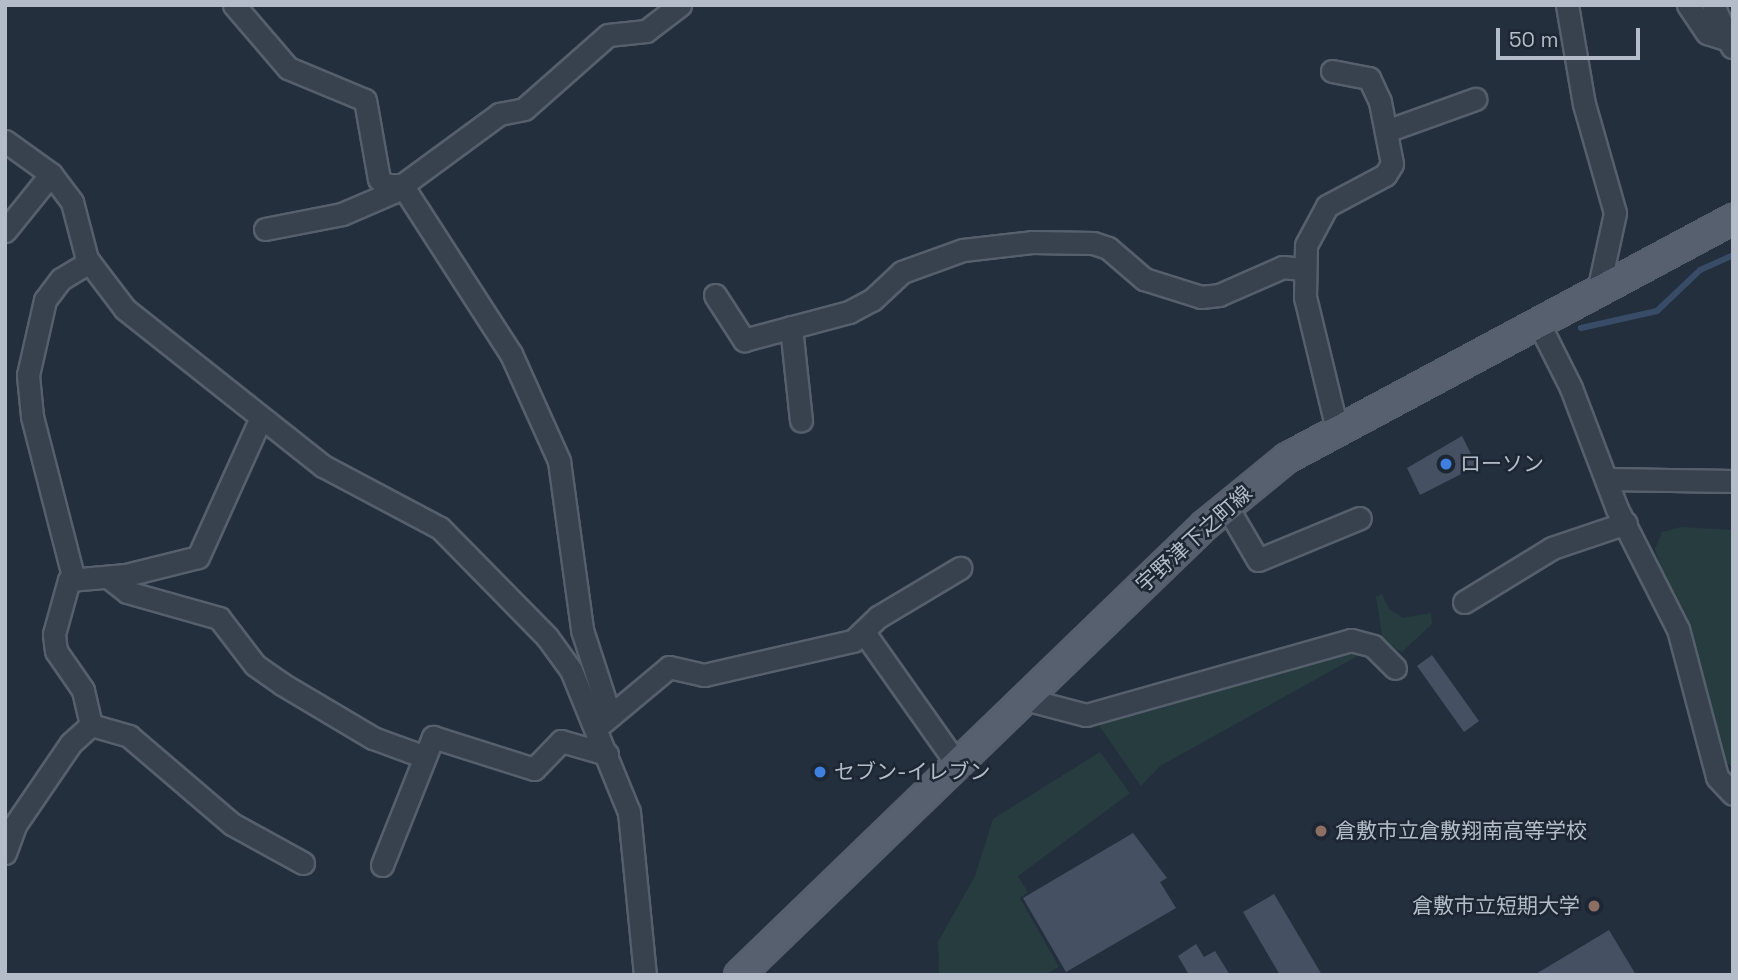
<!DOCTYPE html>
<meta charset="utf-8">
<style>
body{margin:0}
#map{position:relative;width:1738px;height:980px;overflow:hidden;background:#242f3e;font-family:"Space Grotesk","Noto Sans JP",sans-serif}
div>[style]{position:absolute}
.green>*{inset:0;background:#263c3f}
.stream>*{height:6px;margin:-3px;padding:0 3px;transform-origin:3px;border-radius:3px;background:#394c67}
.building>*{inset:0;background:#455162}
.roads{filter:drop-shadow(2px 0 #565f6c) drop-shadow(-2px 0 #565f6c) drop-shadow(0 2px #565f6c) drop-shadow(0 -2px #565f6c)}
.minor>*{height:21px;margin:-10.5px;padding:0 10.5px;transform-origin:10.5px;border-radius:10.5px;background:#38414e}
.major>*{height:28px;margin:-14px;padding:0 14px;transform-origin:14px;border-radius:14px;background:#56606e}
.dots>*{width:19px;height:19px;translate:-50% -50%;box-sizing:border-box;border:4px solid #1d2633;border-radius:50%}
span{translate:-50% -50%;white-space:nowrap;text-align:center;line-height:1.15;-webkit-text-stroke:5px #1d2633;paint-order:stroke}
.poi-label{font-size:21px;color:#b4bcc9}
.left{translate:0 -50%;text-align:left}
.right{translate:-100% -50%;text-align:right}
.street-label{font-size:21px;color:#b4bcc9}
.frame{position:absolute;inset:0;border:7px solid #b4bcc9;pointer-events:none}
.scale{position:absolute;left:1496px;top:28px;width:144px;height:32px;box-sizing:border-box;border:4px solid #b4bcc9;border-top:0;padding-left:9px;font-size:21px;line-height:24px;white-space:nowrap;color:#b4bcc9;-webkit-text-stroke:5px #1d2633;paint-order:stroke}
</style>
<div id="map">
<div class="green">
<div style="clip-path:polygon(1681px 527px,1733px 530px,1733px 768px,1720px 757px,1655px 549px,1662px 532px)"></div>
<div style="clip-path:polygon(1382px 594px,1389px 609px,1403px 618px,1431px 613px,1432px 624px,1402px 652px,1383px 641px,1376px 597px)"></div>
<div style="clip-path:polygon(1353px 647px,1363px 653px,1160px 766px,1141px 786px,1098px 724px)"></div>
<div style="clip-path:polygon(1100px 752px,1130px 793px,1018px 876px,1028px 892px,1020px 898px,1059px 967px,1044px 975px,939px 975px,938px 942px,975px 876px,993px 819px)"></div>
</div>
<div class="stream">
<div style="left:1581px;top:328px;width:78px;rotate:-12.6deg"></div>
<div style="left:1657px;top:311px;width:59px;rotate:-43.6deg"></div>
<div style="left:1700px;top:270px;width:36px;rotate:-24deg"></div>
</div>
<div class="building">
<div style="clip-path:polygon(1462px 436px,1477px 466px,1420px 495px,1407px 468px)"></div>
<div style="clip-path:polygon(1432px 655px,1479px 721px,1464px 732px,1417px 666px)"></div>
<div style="clip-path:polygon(1133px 833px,1167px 878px,1160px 882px,1176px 908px,1066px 972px,1023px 898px)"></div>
<div style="clip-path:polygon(1274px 894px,1322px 975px,1280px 975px,1243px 912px)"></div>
<div style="clip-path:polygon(1609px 930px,1636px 975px,1534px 975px,1571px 953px)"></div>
<div style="clip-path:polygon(1196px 944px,1204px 957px,1215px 951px,1230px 975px,1189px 975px,1178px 956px)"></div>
</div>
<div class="roads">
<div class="minor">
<div style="left:234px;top:5px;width:83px;rotate:49.4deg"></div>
<div style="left:288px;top:68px;width:83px;rotate:22.6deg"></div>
<div style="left:365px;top:100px;width:80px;rotate:80deg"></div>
<div style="left:379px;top:179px;width:9px;rotate:41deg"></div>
<div style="left:386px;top:185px;width:16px"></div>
<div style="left:402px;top:185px;width:201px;rotate:57.2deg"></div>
<div style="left:511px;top:354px;width:117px;rotate:65.8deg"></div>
<div style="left:559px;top:461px;width:171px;rotate:82.2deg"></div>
<div style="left:582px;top:630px;width:90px;rotate:72deg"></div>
<div style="left:1567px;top:5px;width:100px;rotate:80.3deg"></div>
<div style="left:1584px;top:104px;width:113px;rotate:74.1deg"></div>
<div style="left:1615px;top:213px;width:80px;rotate:102.3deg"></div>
<div style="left:1688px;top:5px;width:34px;rotate:56deg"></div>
<div style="left:1707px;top:33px;width:23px;rotate:18deg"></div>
<div style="left:1713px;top:5px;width:46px;rotate:65.7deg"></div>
<div style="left:1332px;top:71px;width:38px;rotate:11deg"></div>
<div style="left:1369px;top:78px;width:26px;rotate:65deg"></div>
<div style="left:1380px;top:102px;width:63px;rotate:79deg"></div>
<div style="left:1392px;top:164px;width:13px;rotate:122deg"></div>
<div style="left:1385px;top:175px;width:66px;rotate:151.9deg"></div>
<div style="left:1327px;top:206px;width:44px;rotate:118.3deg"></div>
<div style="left:1306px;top:245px;width:52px;rotate:91.1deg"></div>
<div style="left:1305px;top:297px;width:136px;rotate:76.4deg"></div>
<div style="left:1386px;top:131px;width:95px;rotate:-19.8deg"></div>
<div style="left:5px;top:141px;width:57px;rotate:35.7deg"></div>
<div style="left:51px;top:174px;width:35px;rotate:53deg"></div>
<div style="left:72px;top:202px;width:59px;rotate:75.3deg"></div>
<div style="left:87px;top:259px;width:63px;rotate:52.8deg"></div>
<div style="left:125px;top:309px;width:253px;rotate:38.4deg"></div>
<div style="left:323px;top:466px;width:132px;rotate:27.9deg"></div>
<div style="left:440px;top:528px;width:153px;rotate:45.5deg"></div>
<div style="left:547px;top:637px;width:41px;rotate:54deg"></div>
<div style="left:571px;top:670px;width:153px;rotate:67.8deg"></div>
<div style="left:629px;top:812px;width:164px;rotate:84.4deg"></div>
<div style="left:265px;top:229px;width:78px;rotate:-11deg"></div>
<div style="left:342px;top:214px;width:56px;rotate:-23.3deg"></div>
<div style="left:393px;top:192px;width:132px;rotate:-36.3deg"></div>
<div style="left:499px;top:114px;width:25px;rotate:-11deg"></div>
<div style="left:524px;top:109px;width:112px;rotate:-41.4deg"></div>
<div style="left:608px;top:35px;width:38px;rotate:-6deg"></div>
<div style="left:646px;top:31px;width:43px;rotate:-37.4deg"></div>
<div style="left:5px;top:231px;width:73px;rotate:-51.1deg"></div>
<div style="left:715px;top:295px;width:54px;rotate:57.2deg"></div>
<div style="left:744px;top:340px;width:109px;rotate:-14.9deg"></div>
<div style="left:849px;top:312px;width:26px;rotate:-28deg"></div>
<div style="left:872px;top:300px;width:41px;rotate:-43deg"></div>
<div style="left:902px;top:272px;width:65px;rotate:-19.8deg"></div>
<div style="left:963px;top:250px;width:69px;rotate:-6.6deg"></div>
<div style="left:1032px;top:242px;width:61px;rotate:0.9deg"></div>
<div style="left:1093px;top:243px;width:16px;rotate:18deg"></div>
<div style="left:1108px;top:248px;width:48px;rotate:40.7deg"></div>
<div style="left:1144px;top:279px;width:60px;rotate:17.5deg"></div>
<div style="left:1201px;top:297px;width:18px;rotate:-6deg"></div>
<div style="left:1219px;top:295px;width:70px;rotate:-23.6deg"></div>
<div style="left:1283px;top:267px;width:19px;rotate:6deg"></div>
<div style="left:1538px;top:322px;width:74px;rotate:63.4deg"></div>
<div style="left:1571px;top:388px;width:129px;rotate:69.2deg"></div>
<div style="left:1617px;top:509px;width:135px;rotate:63.1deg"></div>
<div style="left:1678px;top:629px;width:153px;rotate:75.2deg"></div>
<div style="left:1717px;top:777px;width:23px;rotate:47deg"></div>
<div style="left:791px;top:327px;width:94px;rotate:83.9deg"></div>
<div style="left:1607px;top:479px;width:126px;rotate:0.9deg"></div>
<div style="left:1227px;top:507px;width:61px;rotate:59.7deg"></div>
<div style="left:1258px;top:560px;width:110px;rotate:-22.4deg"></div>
<div style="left:108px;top:577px;width:24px;rotate:38deg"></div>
<div style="left:127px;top:592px;width:96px;rotate:15.8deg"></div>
<div style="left:219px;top:618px;width:59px;rotate:52.5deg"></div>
<div style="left:255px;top:665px;width:33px;rotate:35deg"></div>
<div style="left:282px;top:684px;width:106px;rotate:30.7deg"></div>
<div style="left:373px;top:738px;width:55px;rotate:20.1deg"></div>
<div style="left:74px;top:580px;width:169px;rotate:-104.4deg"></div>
<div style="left:32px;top:416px;width:41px;rotate:-95.6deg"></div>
<div style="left:28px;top:375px;width:77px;rotate:-77.2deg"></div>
<div style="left:45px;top:300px;width:26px;rotate:-53deg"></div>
<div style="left:61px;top:279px;width:33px;rotate:-31deg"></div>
<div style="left:1464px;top:602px;width:103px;rotate:-31.5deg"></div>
<div style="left:1552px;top:548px;width:78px;rotate:-18.7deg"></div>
<div style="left:865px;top:634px;width:159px;rotate:54.7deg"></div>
<div style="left:1025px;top:699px;width:63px;rotate:14.7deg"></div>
<div style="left:1086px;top:715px;width:275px;rotate:-15.8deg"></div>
<div style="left:1351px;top:640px;width:23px;rotate:15deg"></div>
<div style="left:1373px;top:646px;width:31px;rotate:45deg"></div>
<div style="left:602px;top:723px;width:87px;rotate:-39.9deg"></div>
<div style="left:669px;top:667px;width:36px;rotate:13deg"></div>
<div style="left:704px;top:675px;width:153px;rotate:-12.9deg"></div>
<div style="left:853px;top:641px;width:35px;rotate:-44deg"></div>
<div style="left:878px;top:617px;width:96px;rotate:-30.9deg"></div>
<div style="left:91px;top:725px;width:36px;rotate:-103deg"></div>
<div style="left:83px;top:690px;width:47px;rotate:-124.7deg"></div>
<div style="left:56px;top:651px;width:17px;rotate:-97deg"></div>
<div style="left:54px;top:634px;width:56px;rotate:-74.5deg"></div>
<div style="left:69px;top:580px;width:57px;rotate:-5deg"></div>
<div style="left:126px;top:575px;width:74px;rotate:-14deg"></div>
<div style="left:198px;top:557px;width:150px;rotate:-65.7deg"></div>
<div style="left:5px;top:853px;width:30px;rotate:-70deg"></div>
<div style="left:15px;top:825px;width:99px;rotate:-55.7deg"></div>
<div style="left:71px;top:743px;width:27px;rotate:-42deg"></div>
<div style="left:91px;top:725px;width:40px;rotate:16deg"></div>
<div style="left:129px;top:736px;width:135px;rotate:40.5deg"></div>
<div style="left:232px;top:824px;width:81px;rotate:28.8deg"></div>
<div style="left:382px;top:865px;width:138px;rotate:-68.3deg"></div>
<div style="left:433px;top:737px;width:106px;rotate:17.6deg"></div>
<div style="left:534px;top:769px;width:39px;rotate:-46deg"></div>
<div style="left:561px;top:741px;width:48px;rotate:15.8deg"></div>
</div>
<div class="major">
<div style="left:739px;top:975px;width:648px;rotate:-44deg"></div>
<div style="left:1205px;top:525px;width:106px;rotate:-39.3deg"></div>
<div style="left:1287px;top:458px;width:506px;rotate:-28.19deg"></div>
</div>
</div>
<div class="dots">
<div style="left:1446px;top:464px;background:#3f7fe0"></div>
<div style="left:820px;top:772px;background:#3f7fe0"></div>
<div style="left:1321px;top:831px;background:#8d6e63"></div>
<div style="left:1594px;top:906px;background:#8d6e63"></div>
</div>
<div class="poi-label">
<span class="left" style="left:1460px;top:464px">ローソン</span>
<span class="left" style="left:834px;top:772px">セブン-イレブン</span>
<span class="left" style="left:1335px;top:831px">倉敷市立倉敷翔南高等学校</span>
<span class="right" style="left:1580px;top:906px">倉敷市立短期大学</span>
</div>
<div class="street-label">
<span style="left:1194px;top:539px;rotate:-42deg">宇野津下之町線</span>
</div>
<div class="frame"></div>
<div class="scale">50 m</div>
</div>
